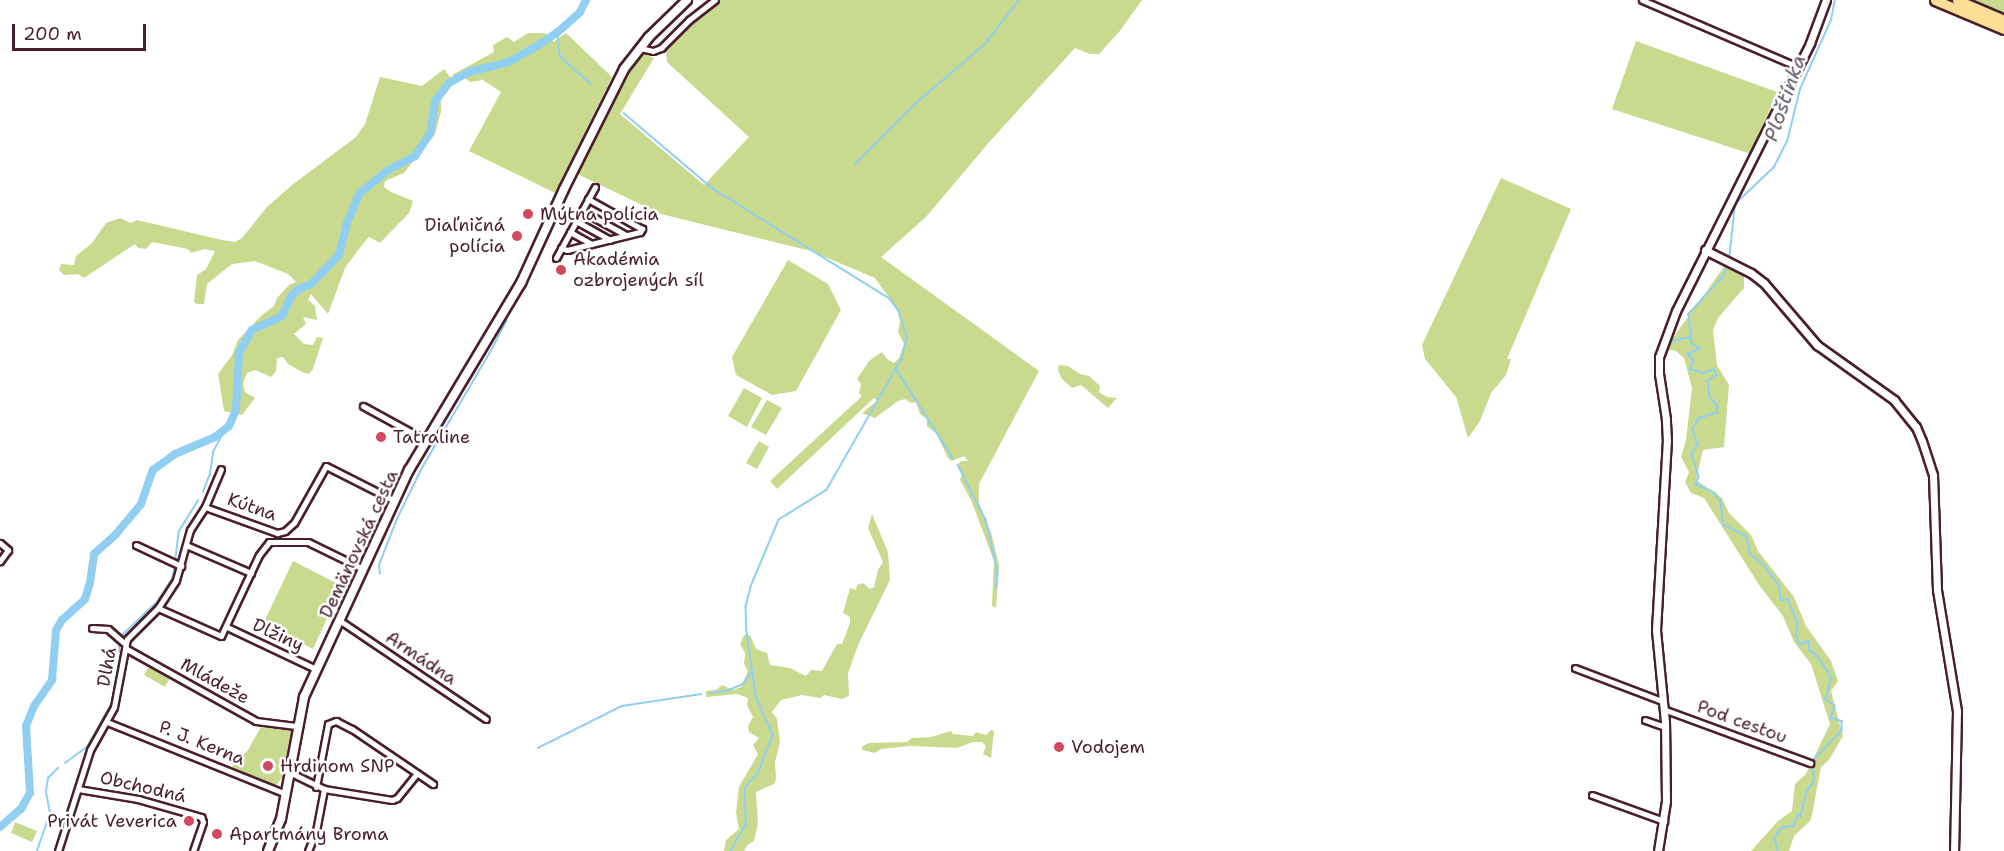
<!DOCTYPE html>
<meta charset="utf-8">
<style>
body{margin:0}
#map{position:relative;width:2004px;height:851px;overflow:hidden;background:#fff;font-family:"Shantell Sans",sans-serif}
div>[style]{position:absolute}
.green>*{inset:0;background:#c9da8f}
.stream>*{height:1.5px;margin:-0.75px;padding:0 0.75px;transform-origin:0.75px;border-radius:0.75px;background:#90cff1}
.river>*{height:8px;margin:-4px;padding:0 4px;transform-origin:4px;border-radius:4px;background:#90cff1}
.roads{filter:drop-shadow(2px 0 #4a1f2b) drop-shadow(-2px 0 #4a1f2b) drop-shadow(0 2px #4a1f2b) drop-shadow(0 -2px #4a1f2b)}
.minor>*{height:5px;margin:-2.5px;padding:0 2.5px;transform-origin:2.5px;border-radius:2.5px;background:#fff}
.tertiary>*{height:7px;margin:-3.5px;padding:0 3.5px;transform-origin:3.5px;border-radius:3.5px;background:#fff}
.secondary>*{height:8px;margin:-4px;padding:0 4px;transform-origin:4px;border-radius:4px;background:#fff}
.motorway>*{height:9px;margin:-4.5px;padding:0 4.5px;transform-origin:4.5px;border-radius:4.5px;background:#fcde96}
.dots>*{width:16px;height:16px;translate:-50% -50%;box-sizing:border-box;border:3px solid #fff;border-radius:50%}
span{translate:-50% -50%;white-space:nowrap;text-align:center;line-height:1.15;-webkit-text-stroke:5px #fff;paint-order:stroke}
.poi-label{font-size:18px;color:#4a1f2b}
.left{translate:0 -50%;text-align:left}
.right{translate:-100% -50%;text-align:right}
.street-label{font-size:18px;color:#4a1f2b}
.water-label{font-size:20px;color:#5f5466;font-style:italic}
.scale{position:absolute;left:12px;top:24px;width:134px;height:27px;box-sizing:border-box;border:3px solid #4a1f2b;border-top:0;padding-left:8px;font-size:18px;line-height:21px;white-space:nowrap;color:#4a1f2b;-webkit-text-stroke:4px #fff;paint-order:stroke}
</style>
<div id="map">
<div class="green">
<div style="clip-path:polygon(721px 0,1142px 0,1119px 32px,1099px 54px,1090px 54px,1075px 48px,991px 140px,926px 217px,881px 257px,1039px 371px,979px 484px,979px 503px,991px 532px,999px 565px,996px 608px,992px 606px,994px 561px,971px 500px,960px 480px,962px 474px,957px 465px,961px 461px,968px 461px,964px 456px,951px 461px,948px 458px,936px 433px,927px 426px,927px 419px,920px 414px,916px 402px,911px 403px,905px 399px,898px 401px,875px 418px,862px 413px,877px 401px,874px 398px,777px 489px,770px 481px,862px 396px,859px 393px,861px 384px,857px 379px,869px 361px,882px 352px,888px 360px,894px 363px,899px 358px,904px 344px,898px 332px,900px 321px,897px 309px,875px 278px,811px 251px,661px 214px,575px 173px,623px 79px,642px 53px,654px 58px,620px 114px,704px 185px,749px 137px,667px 62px,666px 48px,692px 22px)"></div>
<div style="clip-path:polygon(1971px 0,2004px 0,2004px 15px,1976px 2px)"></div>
<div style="clip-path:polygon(528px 33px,544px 33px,553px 38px,553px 42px,566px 33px,612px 77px,555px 193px,469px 151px,501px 92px,483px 80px,470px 82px,461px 75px,454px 77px,452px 75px,494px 52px,493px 45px,507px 37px,514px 42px)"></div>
<div style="clip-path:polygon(1636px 41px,1777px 92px,1751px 154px,1612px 109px)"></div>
<div style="clip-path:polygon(444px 69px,451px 78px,435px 98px,441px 99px,441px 112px,435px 134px,404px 173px,385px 181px,384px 187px,391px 192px,413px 201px,409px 213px,380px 243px,369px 237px,362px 245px,345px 268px,328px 314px,311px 294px,308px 300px,315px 306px,317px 320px,303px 317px,306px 324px,294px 334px,304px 344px,313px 345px,317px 337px,323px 338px,313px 369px,309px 374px,302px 372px,288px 364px,283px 357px,277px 358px,276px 371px,271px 377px,255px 370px,247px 373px,243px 384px,245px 392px,255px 398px,242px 415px,224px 411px,218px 374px,232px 355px,238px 340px,262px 315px,274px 306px,277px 298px,289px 285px,296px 282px,288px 274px,255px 261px,232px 264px,207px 284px,204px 304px,197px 304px,194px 302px,197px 275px,206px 269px,215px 251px,205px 249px,191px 253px,188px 249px,152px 242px,146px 249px,138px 248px,135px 244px,84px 278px,78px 274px,64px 275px,59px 270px,61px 264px,74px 265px,76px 256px,92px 243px,106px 223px,120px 218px,131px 223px,137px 220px,222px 240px,235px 242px,242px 238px,267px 207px,292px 185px,356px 137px,365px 124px,380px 77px,422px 86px)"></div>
<div style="clip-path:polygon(1501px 178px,1571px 209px,1507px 359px,1511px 359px,1506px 375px,1491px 393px,1480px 421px,1468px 438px,1456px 397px,1425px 359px,1422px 345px)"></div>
<div style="clip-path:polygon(788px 260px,828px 284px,841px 310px,796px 391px,772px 395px,736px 375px,732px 357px)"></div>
<div style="clip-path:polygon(1726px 264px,1744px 272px,1744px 288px,1718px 318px,1713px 330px,1717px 365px,1729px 385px,1724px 447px,1703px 450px,1696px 480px,1722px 498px,1729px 513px,1751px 535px,1758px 551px,1794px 597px,1806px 626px,1831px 661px,1838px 681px,1831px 691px,1843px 736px,1829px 760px,1821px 767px,1811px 820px,1794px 836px,1789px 851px,1751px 851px,1778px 821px,1792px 811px,1795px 784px,1806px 774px,1830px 724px,1811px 664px,1794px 642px,1783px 616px,1759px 585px,1704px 498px,1691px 493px,1685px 482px,1689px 472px,1681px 457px,1686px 440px,1692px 388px,1684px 358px,1676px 351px,1665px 349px)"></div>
<div style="clip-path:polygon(1059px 365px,1068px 366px,1080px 374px,1089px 376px,1100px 386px,1099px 392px,1107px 397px,1117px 398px,1108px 408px,1081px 385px,1072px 388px,1062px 379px,1058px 370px)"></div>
<div style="clip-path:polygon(744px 388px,762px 398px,747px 427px,728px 416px)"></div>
<div style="clip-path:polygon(767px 400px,782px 408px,766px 435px,751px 427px)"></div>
<div style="clip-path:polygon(759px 441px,769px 447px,757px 469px,746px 463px)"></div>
<div style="clip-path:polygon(872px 514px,888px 552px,890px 580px,859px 643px,848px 673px,849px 696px,842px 699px,824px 695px,820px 698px,802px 695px,781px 700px,772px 712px,777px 719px,780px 742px,775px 762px,776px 780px,774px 784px,756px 792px,758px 824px,754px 841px,747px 845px,744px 851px,724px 851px,726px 840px,739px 829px,736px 813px,739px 787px,758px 754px,753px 745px,759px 738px,749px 732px,748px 726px,753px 717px,747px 705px,748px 698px,737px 694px,706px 697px,706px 691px,716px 690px,722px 685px,733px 690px,741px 687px,748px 671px,744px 664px,745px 653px,740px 644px,744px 635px,750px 635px,756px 649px,767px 653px,770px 665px,790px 668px,806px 676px,811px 670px,822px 671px,837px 644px,842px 644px,850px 623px,850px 617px,843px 613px,850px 588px,856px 590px,857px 585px,863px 583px,870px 589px,874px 587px,878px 570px,883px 562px,868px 528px)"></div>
<div style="clip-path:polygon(293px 561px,342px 586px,313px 649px,263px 624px)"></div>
<div style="clip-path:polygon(150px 665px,171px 676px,165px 687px,144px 675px)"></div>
<div style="clip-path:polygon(261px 727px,292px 730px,284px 775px,275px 787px,232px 767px,248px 750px)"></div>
<div style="clip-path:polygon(991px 730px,994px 731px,991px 758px,983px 754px,986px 746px,982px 742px,973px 742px,957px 748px,910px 746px,881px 749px,875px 753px,862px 750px,862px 747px,868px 743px,907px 742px,912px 738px,931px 737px,951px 731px,953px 734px,973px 736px,976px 732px,986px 735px)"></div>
<div style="clip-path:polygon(15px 822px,37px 831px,32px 842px,11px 833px)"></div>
</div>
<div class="stream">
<div style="left:558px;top:32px;width:24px;rotate:85deg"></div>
<div style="left:560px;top:56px;width:42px;rotate:42.1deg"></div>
<div style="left:624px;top:113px;width:116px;rotate:40.4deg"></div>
<div style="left:712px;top:188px;width:210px;rotate:31.9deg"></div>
<div style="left:890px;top:299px;width:15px;rotate:53deg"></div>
<div style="left:899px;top:311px;width:28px;rotate:73deg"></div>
<div style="left:907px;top:338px;width:22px;rotate:103deg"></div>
<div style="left:902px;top:359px;width:151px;rotate:119.8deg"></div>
<div style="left:827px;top:490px;width:57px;rotate:148deg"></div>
<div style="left:779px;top:520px;width:73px;rotate:112.7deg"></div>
<div style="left:751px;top:587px;width:21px;rotate:104deg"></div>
<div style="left:746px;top:607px;width:24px;rotate:88deg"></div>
<div style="left:747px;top:631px;width:66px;rotate:82.1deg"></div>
<div style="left:756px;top:696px;width:43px;rotate:66.4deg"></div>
<div style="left:773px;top:735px;width:42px;rotate:111deg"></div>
<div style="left:758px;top:774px;width:19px;rotate:133deg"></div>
<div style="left:745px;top:788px;width:37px;rotate:88deg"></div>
<div style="left:746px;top:825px;width:30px;rotate:120deg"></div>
<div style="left:855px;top:164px;width:83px;rotate:-45deg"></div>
<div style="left:914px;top:105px;width:95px;rotate:-40.7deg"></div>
<div style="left:986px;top:43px;width:54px;rotate:-52.5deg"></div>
<div style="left:1729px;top:260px;width:56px;rotate:-83.9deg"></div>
<div style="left:1735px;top:204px;width:54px;rotate:-43.5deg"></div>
<div style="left:1774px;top:167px;width:28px;rotate:-63deg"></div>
<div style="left:1787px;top:142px;width:55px;rotate:-76.2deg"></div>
<div style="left:1800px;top:89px;width:76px;rotate:-65.8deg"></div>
<div style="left:1831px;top:20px;width:20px;rotate:-79deg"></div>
<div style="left:1728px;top:265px;width:12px;rotate:110deg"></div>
<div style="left:1724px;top:276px;width:52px;rotate:132.6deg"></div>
<div style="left:1689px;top:314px;width:29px;rotate:84deg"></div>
<div style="left:1692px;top:343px;width:10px;rotate:37deg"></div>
<div style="left:1700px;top:349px;width:13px;rotate:157deg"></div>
<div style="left:1688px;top:354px;width:8px;rotate:45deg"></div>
<div style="left:1694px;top:360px;width:10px;rotate:114deg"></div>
<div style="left:1690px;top:369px;width:15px;rotate:16deg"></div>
<div style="left:1704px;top:373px;width:11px;rotate:-22deg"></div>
<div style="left:1714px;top:369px;width:7px;rotate:63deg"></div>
<div style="left:1717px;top:375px;width:11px;rotate:146deg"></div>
<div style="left:1708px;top:381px;width:16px;rotate:83deg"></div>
<div style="left:1710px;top:397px;width:12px;rotate:48deg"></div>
<div style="left:1718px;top:406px;width:7px;rotate:98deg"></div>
<div style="left:1717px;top:413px;width:19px;rotate:162deg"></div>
<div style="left:1699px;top:419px;width:12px;rotate:121deg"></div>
<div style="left:1693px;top:429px;width:16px;rotate:72deg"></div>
<div style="left:1698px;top:444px;width:12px;rotate:121deg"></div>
<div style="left:1692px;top:454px;width:24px;rotate:73deg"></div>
<div style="left:1699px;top:477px;width:8px;rotate:113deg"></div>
<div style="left:1696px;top:484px;width:21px;rotate:25deg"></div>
<div style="left:1715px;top:493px;width:11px;rotate:56deg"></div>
<div style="left:1721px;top:502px;width:23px;rotate:83deg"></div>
<div style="left:1724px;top:525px;width:25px;rotate:26deg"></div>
<div style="left:1747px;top:536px;width:17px;rotate:80deg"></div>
<div style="left:1750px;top:553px;width:20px;rotate:41deg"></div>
<div style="left:1765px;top:566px;width:26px;rotate:54deg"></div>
<div style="left:1780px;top:587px;width:13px;rotate:86deg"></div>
<div style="left:1781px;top:600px;width:7px;rotate:-8deg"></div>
<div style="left:1788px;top:599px;width:26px;rotate:67deg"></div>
<div style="left:1798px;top:623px;width:12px;rotate:99deg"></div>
<div style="left:1796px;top:635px;width:10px;rotate:66deg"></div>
<div style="left:1800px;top:644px;width:9px;rotate:-18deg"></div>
<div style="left:1809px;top:641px;width:10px;rotate:84deg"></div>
<div style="left:1810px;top:651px;width:7px;rotate:27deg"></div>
<div style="left:1816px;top:654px;width:29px;rotate:56deg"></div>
<div style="left:1832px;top:678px;width:22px;rotate:106deg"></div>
<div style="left:1826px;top:699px;width:11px;rotate:38deg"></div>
<div style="left:1835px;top:706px;width:13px;rotate:108deg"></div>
<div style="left:1831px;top:718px;width:11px;rotate:15deg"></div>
<div style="left:1842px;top:721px;width:10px;rotate:90deg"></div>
<div style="left:1842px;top:731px;width:43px;rotate:134.1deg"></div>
<div style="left:1812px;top:762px;width:18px;rotate:81deg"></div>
<div style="left:1815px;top:780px;width:14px;rotate:124deg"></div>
<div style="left:1807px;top:792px;width:25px;rotate:104deg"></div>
<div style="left:1801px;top:816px;width:3px;rotate:-162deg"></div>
<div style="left:1798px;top:815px;width:12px;rotate:110deg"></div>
<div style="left:1794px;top:826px;width:12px;rotate:171deg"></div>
<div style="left:1782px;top:828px;width:12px;rotate:125deg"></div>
<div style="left:1775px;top:838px;width:13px;rotate:77deg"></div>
<div style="left:1668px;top:342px;width:22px;rotate:-13deg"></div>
<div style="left:897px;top:370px;width:104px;rotate:57.5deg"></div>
<div style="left:958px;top:465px;width:62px;rotate:63deg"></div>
<div style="left:986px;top:520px;width:53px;rotate:77deg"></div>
<div style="left:998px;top:572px;width:15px;rotate:94deg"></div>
<div style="left:203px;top:492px;width:19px;rotate:-69deg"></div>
<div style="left:210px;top:474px;width:22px;rotate:-82deg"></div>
<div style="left:213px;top:452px;width:24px;rotate:-62deg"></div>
<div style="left:175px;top:562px;width:31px;rotate:-83deg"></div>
<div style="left:179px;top:531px;width:36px;rotate:-58deg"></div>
<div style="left:380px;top:574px;width:9px;rotate:-96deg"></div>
<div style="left:379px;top:565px;width:49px;rotate:-68.6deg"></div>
<div style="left:397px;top:519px;width:57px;rotate:-63.9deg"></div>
<div style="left:422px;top:468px;width:140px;rotate:-59.6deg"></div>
<div style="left:493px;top:347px;width:29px;rotate:-63deg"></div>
<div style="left:120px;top:637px;width:51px;rotate:-43.4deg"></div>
<div style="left:157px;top:602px;width:27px;rotate:-57deg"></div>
<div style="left:172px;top:579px;width:13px;rotate:-77deg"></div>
<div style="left:119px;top:641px;width:11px;rotate:85deg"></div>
<div style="left:710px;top:693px;width:17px;rotate:-7deg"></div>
<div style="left:727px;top:691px;width:17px;rotate:-24deg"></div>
<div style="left:743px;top:684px;width:16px;rotate:-55deg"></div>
<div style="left:113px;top:696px;width:41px;rotate:-80.1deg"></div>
<div style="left:538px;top:748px;width:94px;rotate:-26.6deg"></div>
<div style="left:622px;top:706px;width:80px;rotate:-8.6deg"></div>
<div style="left:65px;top:763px;width:27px;rotate:-36deg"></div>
<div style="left:87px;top:747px;width:53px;rotate:-60.5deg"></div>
<div style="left:37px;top:851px;width:40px;rotate:-71.1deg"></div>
<div style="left:50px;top:813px;width:21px;rotate:-101deg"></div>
<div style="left:46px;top:792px;width:14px;rotate:-82deg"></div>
<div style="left:48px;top:778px;width:14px;rotate:-45deg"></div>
</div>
<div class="river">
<div style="left:0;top:827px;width:28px;rotate:-41deg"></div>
<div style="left:21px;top:809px;width:18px;rotate:-61deg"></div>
<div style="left:30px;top:793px;width:67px;rotate:-93.4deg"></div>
<div style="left:26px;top:726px;width:22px;rotate:-68deg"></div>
<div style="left:34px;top:706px;width:32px;rotate:-55deg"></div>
<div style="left:52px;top:680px;width:50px;rotate:-85.4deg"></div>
<div style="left:56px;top:630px;width:12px;rotate:-59deg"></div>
<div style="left:62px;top:620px;width:31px;rotate:-42deg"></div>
<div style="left:85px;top:599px;width:17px;rotate:-73deg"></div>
<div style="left:90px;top:583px;width:29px;rotate:-82deg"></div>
<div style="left:94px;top:554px;width:30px;rotate:-42deg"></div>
<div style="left:116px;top:534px;width:39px;rotate:-50deg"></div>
<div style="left:141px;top:504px;width:36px;rotate:-71deg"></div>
<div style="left:153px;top:470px;width:27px;rotate:-36deg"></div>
<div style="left:175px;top:454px;width:43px;rotate:-23deg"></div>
<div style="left:215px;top:437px;width:18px;rotate:-38deg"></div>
<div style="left:229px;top:426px;width:17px;rotate:-66deg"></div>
<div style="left:236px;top:410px;width:57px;rotate:-87deg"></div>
<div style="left:239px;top:353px;width:26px;rotate:-61deg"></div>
<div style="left:252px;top:330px;width:33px;rotate:-25deg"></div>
<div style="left:282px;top:316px;width:21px;rotate:-65deg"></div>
<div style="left:291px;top:297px;width:9px;rotate:-49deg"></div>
<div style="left:297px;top:290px;width:15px;rotate:-23deg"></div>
<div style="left:311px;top:284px;width:40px;rotate:-46deg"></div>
<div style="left:339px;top:255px;width:33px;rotate:-76deg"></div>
<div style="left:347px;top:223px;width:33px;rotate:-67deg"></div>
<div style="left:360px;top:193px;width:38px;rotate:-39deg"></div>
<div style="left:390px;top:169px;width:28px;rotate:-27deg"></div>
<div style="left:415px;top:156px;width:27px;rotate:-56deg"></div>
<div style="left:430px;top:134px;width:33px;rotate:-81deg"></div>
<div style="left:435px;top:101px;width:23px;rotate:-52deg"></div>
<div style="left:449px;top:83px;width:23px;rotate:-29deg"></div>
<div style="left:469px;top:72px;width:41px;rotate:-14deg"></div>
<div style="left:509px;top:62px;width:38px;rotate:-30deg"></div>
<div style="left:542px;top:43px;width:19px;rotate:-35deg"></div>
<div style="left:558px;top:32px;width:30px;rotate:-42deg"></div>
<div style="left:580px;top:12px;width:13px;rotate:-63deg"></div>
</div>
<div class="roads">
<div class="minor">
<div style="left:1642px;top:0;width:170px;rotate:23.2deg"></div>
<div style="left:640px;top:48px;width:13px;rotate:13deg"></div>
<div style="left:653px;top:51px;width:9px;rotate:-21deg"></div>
<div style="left:661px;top:48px;width:40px;rotate:-45deg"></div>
<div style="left:689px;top:20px;width:33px;rotate:-38deg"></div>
<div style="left:582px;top:211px;width:48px;rotate:28.7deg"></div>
<div style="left:576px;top:221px;width:39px;rotate:29deg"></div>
<div style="left:570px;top:232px;width:25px;rotate:29deg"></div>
<div style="left:561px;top:248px;width:6px;rotate:18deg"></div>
<div style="left:567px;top:250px;width:75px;rotate:-13.9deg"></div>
<div style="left:640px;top:232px;width:4px;rotate:-56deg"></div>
<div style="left:642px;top:229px;width:62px;rotate:-150.9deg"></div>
<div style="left:556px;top:258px;width:81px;rotate:-61.2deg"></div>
<div style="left:363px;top:406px;width:73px;rotate:28.7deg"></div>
<div style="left:205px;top:507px;width:77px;rotate:19.9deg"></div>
<div style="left:277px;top:533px;width:8px;rotate:-14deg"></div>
<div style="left:285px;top:531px;width:12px;rotate:-42deg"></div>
<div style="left:294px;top:523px;width:65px;rotate:-60.7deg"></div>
<div style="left:326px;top:466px;width:77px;rotate:26.9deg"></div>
<div style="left:0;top:543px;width:11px;rotate:41deg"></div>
<div style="left:8px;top:550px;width:14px;rotate:126deg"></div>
<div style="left:136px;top:545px;width:50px;rotate:25deg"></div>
<div style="left:186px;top:545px;width:71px;rotate:23.3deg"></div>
<div style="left:158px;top:608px;width:69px;rotate:24deg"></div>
<div style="left:221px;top:636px;width:89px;rotate:-64.9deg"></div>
<div style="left:259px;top:555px;width:16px;rotate:-52deg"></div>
<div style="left:269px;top:542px;width:39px"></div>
<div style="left:308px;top:542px;width:61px;rotate:26.1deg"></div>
<div style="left:339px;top:620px;width:177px;rotate:34deg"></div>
<div style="left:227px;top:627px;width:98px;rotate:25.3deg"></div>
<div style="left:92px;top:628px;width:16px;rotate:4deg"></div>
<div style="left:108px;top:629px;width:23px;rotate:41deg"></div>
<div style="left:125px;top:648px;width:150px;rotate:29.1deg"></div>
<div style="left:256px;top:721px;width:40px;rotate:7.1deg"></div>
<div style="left:1575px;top:668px;width:93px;rotate:20.8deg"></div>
<div style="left:1663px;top:709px;width:157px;rotate:20.2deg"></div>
<div style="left:1645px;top:720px;width:21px;rotate:19deg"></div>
<div style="left:107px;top:722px;width:193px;rotate:21.9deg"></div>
<div style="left:289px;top:772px;width:39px;rotate:26deg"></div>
<div style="left:324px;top:789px;width:69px;rotate:9.2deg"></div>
<div style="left:392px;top:800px;width:5px;rotate:-22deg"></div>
<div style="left:397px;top:798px;width:32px;rotate:-51deg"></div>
<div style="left:316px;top:787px;width:64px;rotate:-79.2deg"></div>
<div style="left:328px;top:724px;width:9px;rotate:-21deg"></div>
<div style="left:336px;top:721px;width:18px;rotate:27deg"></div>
<div style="left:352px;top:729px;width:98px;rotate:34.2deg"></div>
<div style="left:78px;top:789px;width:61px;rotate:9.5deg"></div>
<div style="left:138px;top:799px;width:66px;rotate:15.9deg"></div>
<div style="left:201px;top:817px;width:5px;rotate:68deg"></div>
<div style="left:203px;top:822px;width:31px;rotate:109deg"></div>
<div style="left:1592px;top:795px;width:77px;rotate:19.9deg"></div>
<div style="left:58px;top:851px;width:106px;rotate:-72.4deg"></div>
<div style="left:90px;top:750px;width:49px;rotate:-60.8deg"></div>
<div style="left:114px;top:707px;width:69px;rotate:-79.2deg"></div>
<div style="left:127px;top:639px;width:44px;rotate:-45deg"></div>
<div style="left:158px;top:608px;width:33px;rotate:-57deg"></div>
<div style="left:176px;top:580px;width:52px;rotate:-74.4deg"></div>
<div style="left:190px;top:530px;width:27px;rotate:-57deg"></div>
<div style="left:205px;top:507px;width:41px;rotate:-67.2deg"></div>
<div style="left:308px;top:851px;width:22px;rotate:-68deg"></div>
<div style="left:316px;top:831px;width:43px;rotate:-79.2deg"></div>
</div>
<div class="tertiary">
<div style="left:1705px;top:250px;width:51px;rotate:26.6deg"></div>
<div style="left:1751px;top:273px;width:16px;rotate:38deg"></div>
<div style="left:1764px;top:283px;width:82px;rotate:49.5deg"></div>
<div style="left:1817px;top:345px;width:95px;rotate:35.5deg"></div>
<div style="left:1894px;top:400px;width:35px;rotate:51deg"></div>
<div style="left:1916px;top:427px;width:15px;rotate:67deg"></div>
<div style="left:1922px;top:441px;width:36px;rotate:72deg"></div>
<div style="left:1933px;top:475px;width:115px;rotate:88deg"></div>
<div style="left:1937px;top:590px;width:123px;rotate:80.6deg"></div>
<div style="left:1957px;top:711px;width:140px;rotate:91.2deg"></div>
<div style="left:1658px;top:851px;width:51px;rotate:-80.9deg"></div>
<div style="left:1666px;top:801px;width:79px;rotate:-90.7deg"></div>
<div style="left:1665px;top:722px;width:92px;rotate:-95.6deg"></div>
<div style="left:1656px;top:630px;width:189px;rotate:-86.7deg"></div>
<div style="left:1667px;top:441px;width:22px;rotate:-93deg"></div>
<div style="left:1666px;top:419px;width:46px;rotate:-98.8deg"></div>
<div style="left:1659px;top:374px;width:17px;rotate:-90deg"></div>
<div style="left:1659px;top:357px;width:49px;rotate:-69.7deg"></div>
<div style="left:1676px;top:311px;width:300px;rotate:-63.4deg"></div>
<div style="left:1810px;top:43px;width:46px;rotate:-69.6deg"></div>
</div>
<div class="secondary">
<div style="left:268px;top:851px;width:35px;rotate:-68deg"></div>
<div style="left:281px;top:819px;width:124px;rotate:-79.3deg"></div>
<div style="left:304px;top:697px;width:250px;rotate:-65.2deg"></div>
<div style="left:409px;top:470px;width:218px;rotate:-59.1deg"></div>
<div style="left:521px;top:283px;width:103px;rotate:-65.4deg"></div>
<div style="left:564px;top:189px;width:134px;rotate:-63.4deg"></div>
<div style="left:624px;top:69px;width:41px;rotate:-52deg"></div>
<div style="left:649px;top:37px;width:53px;rotate:-44.2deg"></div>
</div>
<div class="motorway">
<div style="left:1935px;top:0;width:75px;rotate:22.8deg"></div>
<div style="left:1957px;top:0;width:51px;rotate:23.1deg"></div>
</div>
</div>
<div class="dots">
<div style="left:528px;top:214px;background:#d1495b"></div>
<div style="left:517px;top:236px;background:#d1495b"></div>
<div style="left:561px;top:270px;background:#d1495b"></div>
<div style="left:381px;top:437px;background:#d1495b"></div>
<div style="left:1059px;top:747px;background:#d1495b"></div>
<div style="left:268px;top:766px;background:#d1495b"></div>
<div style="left:189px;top:821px;background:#d1495b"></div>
<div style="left:217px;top:834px;background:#d1495b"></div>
</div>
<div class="poi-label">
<span class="left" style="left:540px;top:214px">Mýtna polícia</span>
<span class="right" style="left:505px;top:236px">Diaľničná<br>polícia</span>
<span class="left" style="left:573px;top:270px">Akadémia<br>ozbrojených síl</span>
<span class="left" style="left:393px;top:437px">Tatraline</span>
<span class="left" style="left:1071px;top:747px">Vodojem</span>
<span class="left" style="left:280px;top:766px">Hrdinom SNP</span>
<span class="right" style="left:177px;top:821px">Privát Veverica</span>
<span class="left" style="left:229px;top:834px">Apartmány Broma</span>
</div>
<div class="street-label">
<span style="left:252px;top:507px;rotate:19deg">Kútna</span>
<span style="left:359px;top:544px;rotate:-65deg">Demänovská cesta</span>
<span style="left:278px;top:635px;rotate:25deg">Dlžiny</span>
<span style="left:421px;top:658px;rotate:34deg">Armádna</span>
<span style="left:107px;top:667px;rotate:-80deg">Dlhá</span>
<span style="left:215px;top:681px;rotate:29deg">Mládeže</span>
<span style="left:1742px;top:722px;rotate:20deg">Pod cestou</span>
<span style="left:202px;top:743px;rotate:22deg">P. J. Kerna</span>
<span style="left:143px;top:787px;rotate:13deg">Obchodná</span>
</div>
<div class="water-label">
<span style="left:1785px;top:98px;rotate:-71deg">Ploštínka</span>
</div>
<div class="scale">200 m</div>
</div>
